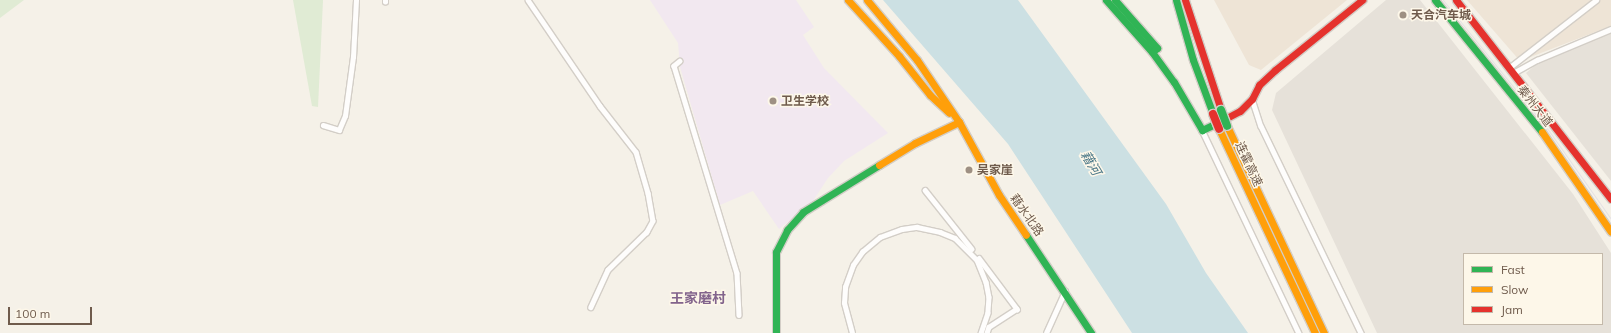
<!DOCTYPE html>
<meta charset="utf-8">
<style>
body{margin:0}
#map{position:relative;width:1611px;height:333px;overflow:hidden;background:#f5f1e8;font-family:Mulish,"Noto Sans SC",sans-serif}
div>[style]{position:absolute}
.residential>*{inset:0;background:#eee4d6}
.industrial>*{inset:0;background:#e6e1d9}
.education>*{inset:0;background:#f2e8f0}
.green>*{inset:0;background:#e0ebd4}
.water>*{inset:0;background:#cce0e3}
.roads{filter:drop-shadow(1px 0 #d3cec7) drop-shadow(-1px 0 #d3cec7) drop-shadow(0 1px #d3cec7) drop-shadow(0 -1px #d3cec7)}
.street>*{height:4.5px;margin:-2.25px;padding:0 2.25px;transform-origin:2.25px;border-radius:2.25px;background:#fefdfc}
.fast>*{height:7px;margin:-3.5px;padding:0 3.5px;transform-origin:3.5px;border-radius:3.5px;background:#30b455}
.slow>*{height:7px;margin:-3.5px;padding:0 3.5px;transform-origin:3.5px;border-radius:3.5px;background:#ff9f0a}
.jam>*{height:7px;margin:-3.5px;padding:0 3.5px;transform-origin:3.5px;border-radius:3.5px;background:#e5322d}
.tram>*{height:1px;margin:-0.5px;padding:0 0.5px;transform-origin:0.5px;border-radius:0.5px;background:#e4e1e4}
.bridges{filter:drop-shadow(1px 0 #d3cdc6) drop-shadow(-1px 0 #d3cdc6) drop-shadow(0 1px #d3cdc6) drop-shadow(0 -1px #d3cdc6)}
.fast-bridge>*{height:8px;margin:-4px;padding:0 4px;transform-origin:4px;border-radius:4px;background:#30b455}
.jam-bridge>*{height:8px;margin:-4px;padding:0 4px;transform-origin:4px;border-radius:4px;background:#e5322d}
.dots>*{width:11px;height:11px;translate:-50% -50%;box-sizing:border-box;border:2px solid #fdf7e9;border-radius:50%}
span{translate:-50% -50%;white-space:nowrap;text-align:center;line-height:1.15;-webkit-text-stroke:3px #fdf7e9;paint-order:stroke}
.poi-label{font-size:12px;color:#6f5b4c;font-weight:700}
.left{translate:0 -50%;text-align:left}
.street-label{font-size:12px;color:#6f5b4c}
.water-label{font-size:13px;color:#4b7888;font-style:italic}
.quarter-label{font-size:14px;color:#82648c;font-weight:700}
.legend{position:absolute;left:1463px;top:253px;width:140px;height:72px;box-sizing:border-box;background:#fdf7e9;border:1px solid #c4b9aa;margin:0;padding:5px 7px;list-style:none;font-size:12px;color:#6f5b4c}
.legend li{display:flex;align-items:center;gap:8px;height:20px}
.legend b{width:20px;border:1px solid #c4b9aa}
.scale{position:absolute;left:8px;top:307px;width:84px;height:18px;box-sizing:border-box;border:2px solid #6f5b4c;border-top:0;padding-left:5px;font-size:12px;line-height:14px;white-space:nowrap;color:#6f5b4c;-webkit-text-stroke:3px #fdf7e9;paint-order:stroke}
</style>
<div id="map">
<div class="residential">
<div style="clip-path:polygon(1214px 0,1347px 0,1261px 70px,1249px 65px)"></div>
<div style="clip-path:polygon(1467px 0,1611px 0,1611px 26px,1520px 61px)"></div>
</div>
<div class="industrial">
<div style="clip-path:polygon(evenodd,1386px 0,1420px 0,1573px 194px,1611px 253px,1611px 333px,1377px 333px,1272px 110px,1276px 93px,1386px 0,1464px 254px,1602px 254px,1602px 324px,1464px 324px,1464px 254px)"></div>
<div style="clip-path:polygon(1611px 31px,1611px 181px,1526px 73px,1546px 56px)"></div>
</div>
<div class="education">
<div style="clip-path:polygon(650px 0,796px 0,814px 27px,803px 35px,824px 68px,888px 133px,844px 161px,828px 178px,811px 204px,779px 229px,753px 191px,720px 205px,680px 67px,678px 43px)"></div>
</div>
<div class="green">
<div style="clip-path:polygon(0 0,24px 0,0 18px)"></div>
<div style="clip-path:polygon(293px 0,323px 0,318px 107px,312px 106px)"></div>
</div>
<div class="water">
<div style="clip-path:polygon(883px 0,1018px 0,1166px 204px,1206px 273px,1248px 333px,1132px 333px,1008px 144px)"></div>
</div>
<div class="roads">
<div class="street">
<div style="left:528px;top:0;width:128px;rotate:55.8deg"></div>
<div style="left:600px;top:106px;width:58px;rotate:52deg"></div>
<div style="left:636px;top:152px;width:43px;rotate:73.7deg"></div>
<div style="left:648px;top:193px;width:28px;rotate:80deg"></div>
<div style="left:653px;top:221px;width:13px;rotate:119deg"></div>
<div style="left:647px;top:232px;width:54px;rotate:135.7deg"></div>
<div style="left:608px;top:270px;width:41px;rotate:114.7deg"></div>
<div style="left:385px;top:2px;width:2px;rotate:-90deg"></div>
<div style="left:680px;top:61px;width:8px;rotate:140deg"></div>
<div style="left:674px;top:66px;width:216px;rotate:73.1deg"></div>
<div style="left:737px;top:273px;width:42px;rotate:87.3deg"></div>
<div style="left:1510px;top:67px;width:109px;rotate:-37.9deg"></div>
<div style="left:1515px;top:72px;width:25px;rotate:-29deg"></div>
<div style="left:1537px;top:60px;width:80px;rotate:-22.7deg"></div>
<div style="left:1252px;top:99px;width:28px;rotate:72deg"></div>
<div style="left:1261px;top:126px;width:230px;rotate:64.2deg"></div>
<div style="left:323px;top:125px;width:17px;rotate:17deg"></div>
<div style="left:339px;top:130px;width:15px;rotate:-67deg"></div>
<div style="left:345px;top:116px;width:60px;rotate:-82.3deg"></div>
<div style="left:353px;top:57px;width:57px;rotate:-87deg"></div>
<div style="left:1202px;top:130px;width:225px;rotate:64.5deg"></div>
<div style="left:925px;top:190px;width:75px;rotate:51.5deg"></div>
<div style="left:979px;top:258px;width:64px;rotate:53.3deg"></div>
<div style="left:1017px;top:309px;width:33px;rotate:147deg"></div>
<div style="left:989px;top:327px;width:6px;rotate:108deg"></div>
<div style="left:852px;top:333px;width:31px;rotate:-105deg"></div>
<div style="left:844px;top:303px;width:16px;rotate:-86deg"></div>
<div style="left:845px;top:287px;width:23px;rotate:-70deg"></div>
<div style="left:853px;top:265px;width:16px;rotate:-55deg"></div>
<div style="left:862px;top:252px;width:23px;rotate:-40deg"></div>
<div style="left:880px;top:237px;width:23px;rotate:-20deg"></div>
<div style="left:902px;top:229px;width:15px;rotate:-8deg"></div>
<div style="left:917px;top:227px;width:24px;rotate:12deg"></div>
<div style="left:940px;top:232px;width:16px;rotate:22deg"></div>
<div style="left:955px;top:238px;width:31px;rotate:45deg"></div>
<div style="left:977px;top:260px;width:24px;rotate:68deg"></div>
<div style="left:986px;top:282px;width:15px;rotate:79deg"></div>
<div style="left:989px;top:297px;width:16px;rotate:94deg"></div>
<div style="left:988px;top:313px;width:21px;rotate:109deg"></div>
<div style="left:1046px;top:333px;width:46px;rotate:-65.7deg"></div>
</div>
<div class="fast">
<div style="left:1106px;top:0;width:69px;rotate:48.5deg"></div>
<div style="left:1152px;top:52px;width:37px;rotate:54deg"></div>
<div style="left:1174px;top:82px;width:56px;rotate:59.7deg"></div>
<div style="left:1202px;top:130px;width:19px;rotate:-25deg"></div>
<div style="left:1115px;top:0;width:64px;rotate:48.8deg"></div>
<div style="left:1157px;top:48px;width:6px;rotate:141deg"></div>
<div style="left:1176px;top:0;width:62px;rotate:74.2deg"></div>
<div style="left:1193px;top:60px;width:58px;rotate:69.7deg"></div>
<div style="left:1435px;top:0;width:170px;rotate:51deg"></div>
<div style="left:1026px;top:235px;width:118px;rotate:56.4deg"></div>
<div style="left:776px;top:333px;width:81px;rotate:-90deg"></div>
<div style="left:776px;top:252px;width:25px;rotate:-63deg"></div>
<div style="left:787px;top:230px;width:24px;rotate:-48deg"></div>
<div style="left:803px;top:212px;width:89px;rotate:-31.7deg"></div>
</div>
<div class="slow">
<div style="left:848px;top:0;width:76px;rotate:47.7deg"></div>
<div style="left:899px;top:56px;width:50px;rotate:51.5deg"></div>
<div style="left:930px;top:95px;width:26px;rotate:43deg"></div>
<div style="left:867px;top:0;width:78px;rotate:50.2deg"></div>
<div style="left:917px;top:60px;width:75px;rotate:55.9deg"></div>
<div style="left:959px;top:122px;width:83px;rotate:61.3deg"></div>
<div style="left:999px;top:195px;width:48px;rotate:56deg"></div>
<div style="left:1227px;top:126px;width:229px;rotate:64.9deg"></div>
<div style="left:1219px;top:129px;width:225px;rotate:64.8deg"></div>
<div style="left:1542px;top:132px;width:121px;rotate:55.4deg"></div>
<div style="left:879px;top:165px;width:42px;rotate:-31.4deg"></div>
<div style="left:915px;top:143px;width:49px;rotate:-25.5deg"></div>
</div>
<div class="jam">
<div style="left:1185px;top:0;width:116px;rotate:71.9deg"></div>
<div style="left:1456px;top:0;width:252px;rotate:52.1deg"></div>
<div style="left:1219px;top:122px;width:24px;rotate:-28deg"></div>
<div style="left:1240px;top:111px;width:17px;rotate:-45deg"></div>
<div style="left:1252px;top:99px;width:16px;rotate:-63deg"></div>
<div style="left:1259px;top:85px;width:22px;rotate:-43deg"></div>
<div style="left:1275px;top:70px;width:112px;rotate:-38.8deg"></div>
</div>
</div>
<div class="tram">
<div style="left:1443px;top:0;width:169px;rotate:51deg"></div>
<div style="left:1549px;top:131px;width:108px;rotate:54.8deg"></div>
</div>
<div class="bridges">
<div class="fast-bridge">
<div style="left:1221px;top:110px;width:17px;rotate:69deg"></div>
</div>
<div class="jam-bridge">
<div style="left:1213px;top:114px;width:16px;rotate:68deg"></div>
</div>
</div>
<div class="dots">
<div style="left:1403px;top:15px;background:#9e9083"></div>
<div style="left:773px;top:101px;background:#9e9083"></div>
<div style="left:969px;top:170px;background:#9e9083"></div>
</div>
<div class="poi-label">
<span class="left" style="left:1411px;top:15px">天合汽车城</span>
<span class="left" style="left:781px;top:101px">卫生学校</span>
<span class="left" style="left:977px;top:170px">吴家崖</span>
</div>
<div class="street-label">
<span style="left:1535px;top:106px;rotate:52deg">秦州大道</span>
<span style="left:1249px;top:164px;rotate:65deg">连霍高速</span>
<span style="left:1027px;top:215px;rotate:55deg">藉水北路</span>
</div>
<div class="water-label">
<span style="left:1091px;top:163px;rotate:59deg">藉河</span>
</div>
<div class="quarter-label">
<span style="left:698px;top:298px">王家磨村</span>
</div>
<ul class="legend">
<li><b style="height:5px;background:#30b455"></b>Fast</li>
<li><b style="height:5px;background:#ff9f0a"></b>Slow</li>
<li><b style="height:5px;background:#e5322d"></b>Jam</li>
</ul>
<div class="scale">100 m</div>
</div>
